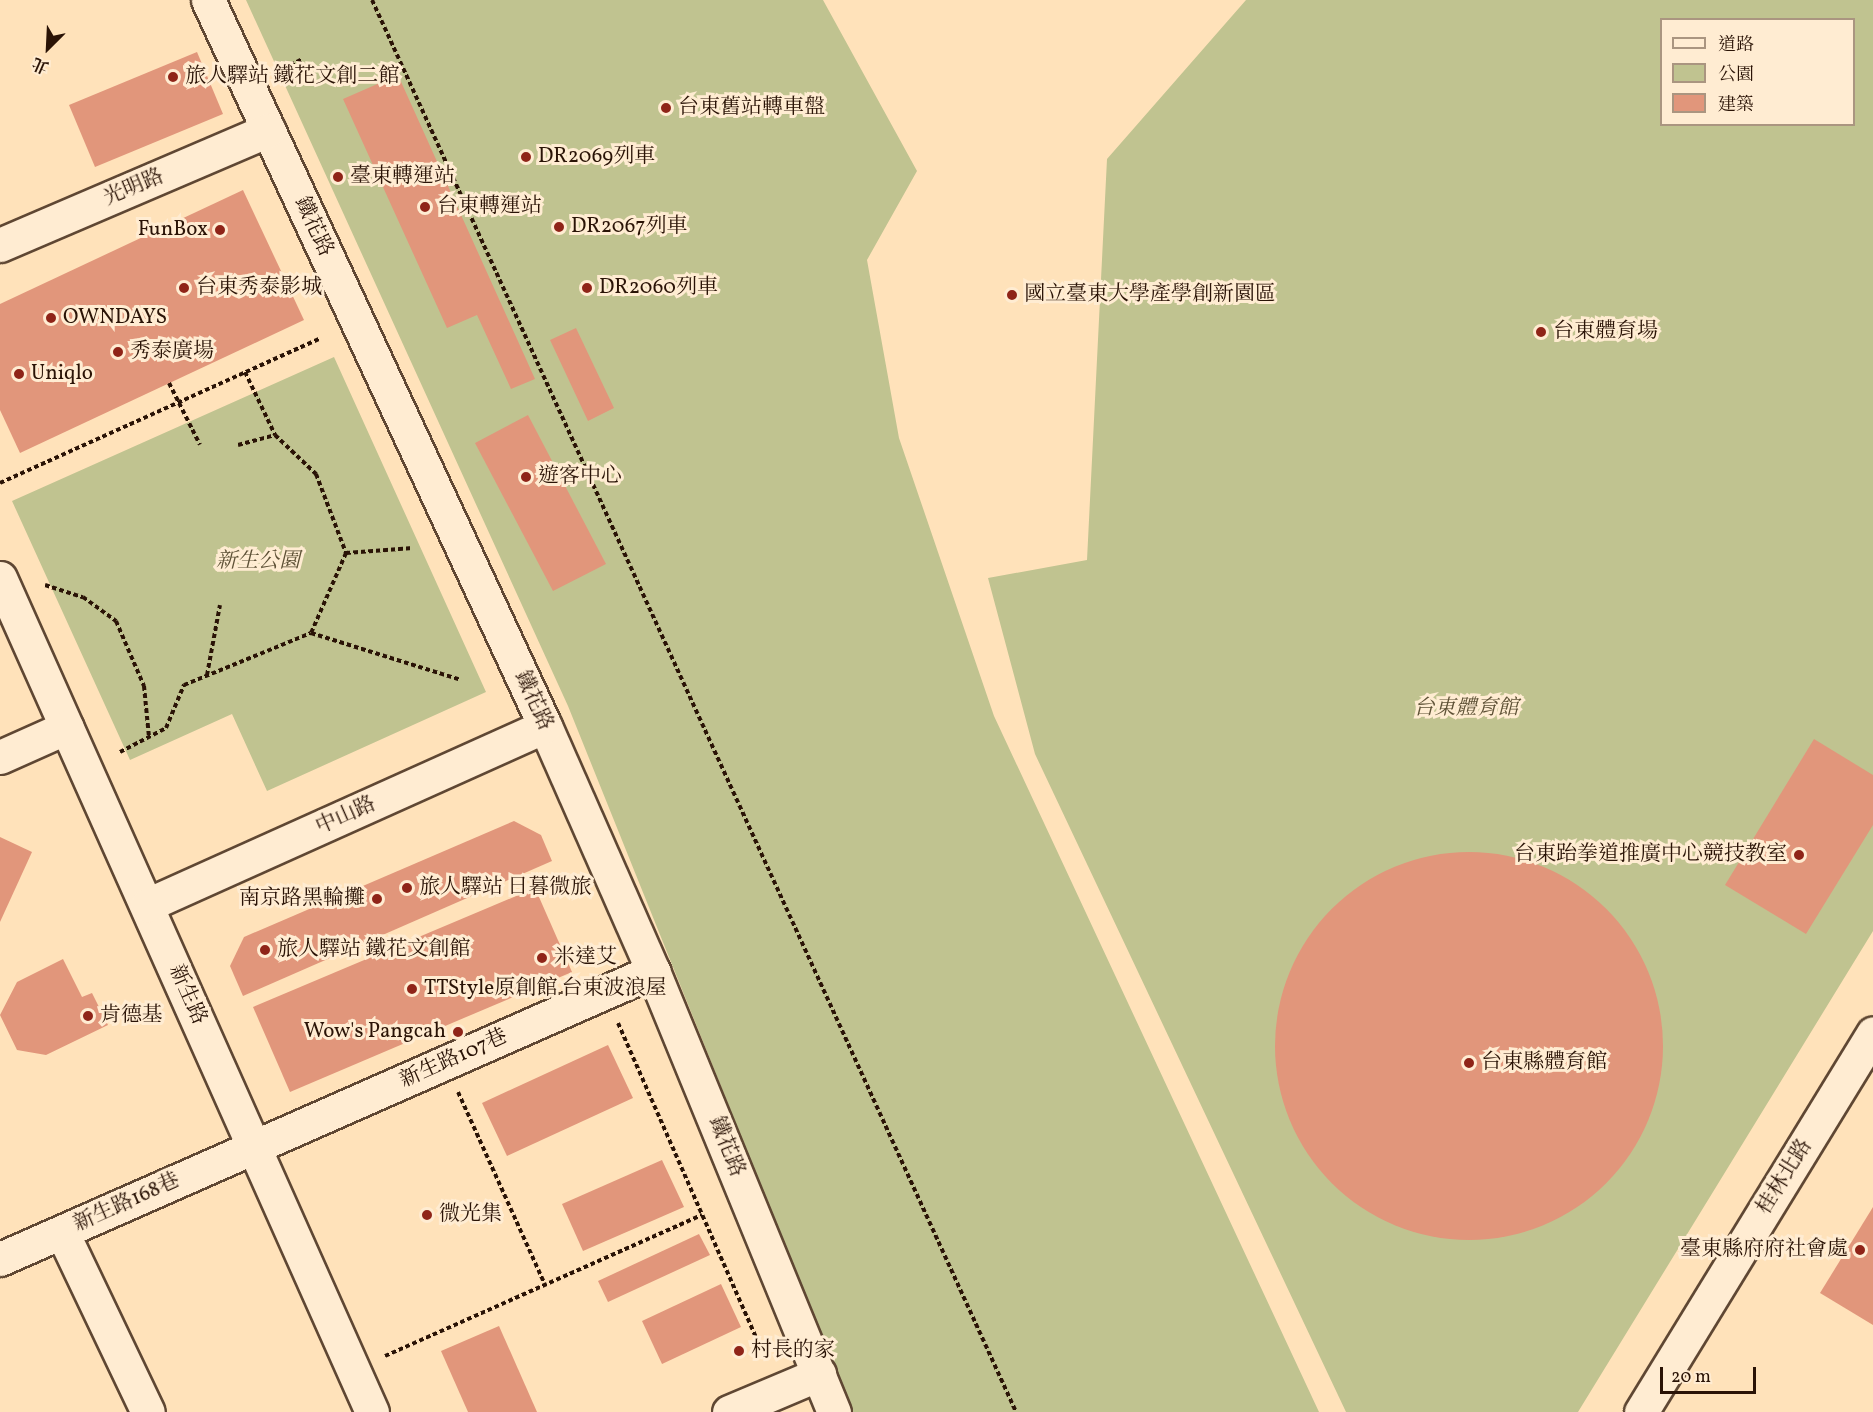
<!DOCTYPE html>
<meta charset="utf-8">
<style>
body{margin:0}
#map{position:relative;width:1873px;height:1412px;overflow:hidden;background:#ffe2ba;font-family:Vollkorn,"Noto Serif TC",serif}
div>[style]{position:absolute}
.green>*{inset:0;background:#c0c390}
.building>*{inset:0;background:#e1967b}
.round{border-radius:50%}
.path>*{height:4px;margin-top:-2px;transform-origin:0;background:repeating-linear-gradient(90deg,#2a1306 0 4.5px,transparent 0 7.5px)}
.roads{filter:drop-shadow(2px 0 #5f4733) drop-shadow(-2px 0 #5f4733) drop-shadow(0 2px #5f4733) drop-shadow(0 -2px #5f4733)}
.minor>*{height:33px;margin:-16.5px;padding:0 16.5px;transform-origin:16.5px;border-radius:16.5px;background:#ffecd2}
.dots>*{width:16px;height:16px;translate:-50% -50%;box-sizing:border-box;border:3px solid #ffecd2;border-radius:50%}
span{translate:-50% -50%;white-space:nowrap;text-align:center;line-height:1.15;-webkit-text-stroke:6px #ffecd2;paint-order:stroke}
.poi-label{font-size:21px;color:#2a1306}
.left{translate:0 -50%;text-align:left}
.right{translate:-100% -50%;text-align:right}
.street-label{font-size:21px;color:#2a1306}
.park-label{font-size:21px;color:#5e5136;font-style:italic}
.legend{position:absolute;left:1660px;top:18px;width:195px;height:108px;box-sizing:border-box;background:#ffecd2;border:2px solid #aa9580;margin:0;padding:8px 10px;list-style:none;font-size:18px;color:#2a1306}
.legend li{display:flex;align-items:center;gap:12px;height:30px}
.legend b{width:30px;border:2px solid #aa9580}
.north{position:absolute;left:18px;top:18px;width:60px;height:60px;-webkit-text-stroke:4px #ffecd2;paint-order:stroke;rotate:204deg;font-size:16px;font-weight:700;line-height:24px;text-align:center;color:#2a1306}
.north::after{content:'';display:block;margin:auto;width:21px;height:27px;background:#2a1306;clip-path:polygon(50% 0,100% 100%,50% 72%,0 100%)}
.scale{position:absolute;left:1660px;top:1367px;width:96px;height:27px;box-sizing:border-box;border:3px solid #2a1306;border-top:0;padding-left:8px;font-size:18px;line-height:21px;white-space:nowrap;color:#2a1306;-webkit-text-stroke:4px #ffecd2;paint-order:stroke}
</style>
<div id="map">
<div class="green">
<div style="clip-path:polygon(246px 0,823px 0,917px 171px,867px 260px,899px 438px,994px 716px,1319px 1412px,852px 1412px,568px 706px)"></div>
<div style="clip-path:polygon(evenodd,1246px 0,1873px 0,1873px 931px,1578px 1412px,1346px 1412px,1035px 754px,988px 578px,1087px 560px,1107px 159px,1246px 0,1662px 20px,1854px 20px,1854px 124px,1662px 124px,1662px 20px)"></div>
<div style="clip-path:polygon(334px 357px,486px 692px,267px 791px,232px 714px,130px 760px,12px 501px)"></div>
</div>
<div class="building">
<div style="clip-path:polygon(197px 52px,223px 114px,95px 167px,69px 105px)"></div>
<div style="clip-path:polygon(398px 75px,535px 379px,511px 389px,477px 315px,447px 328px,343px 99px)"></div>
<div style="clip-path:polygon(243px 190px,304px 320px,20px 453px,0 410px,0 304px)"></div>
<div style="clip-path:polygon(576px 328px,614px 408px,588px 421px,550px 340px)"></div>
<div style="clip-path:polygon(528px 415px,606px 564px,553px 591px,475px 443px)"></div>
<div style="clip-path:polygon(1814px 739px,1873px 775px,1873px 825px,1806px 934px,1725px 885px)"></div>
<div style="clip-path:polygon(514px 821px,541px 835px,552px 861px,243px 996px,230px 966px,244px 937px)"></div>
<div style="clip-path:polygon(0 837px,32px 852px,0 922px)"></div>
<div class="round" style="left:1275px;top:852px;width:388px;height:388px"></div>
<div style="clip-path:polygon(535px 888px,572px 972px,290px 1092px,253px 1007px)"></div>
<div style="clip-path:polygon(63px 959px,82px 997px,92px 993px,108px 1025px,46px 1055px,17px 1050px,0 1015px,17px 982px)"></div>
<div style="clip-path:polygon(608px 1045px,633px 1098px,507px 1156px,482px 1103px)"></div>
<div style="clip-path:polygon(662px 1160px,684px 1207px,583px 1251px,562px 1204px)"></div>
<div style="clip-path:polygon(1873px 1207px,1873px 1325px,1820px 1293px)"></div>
<div style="clip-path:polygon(699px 1234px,710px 1255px,608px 1302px,598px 1281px)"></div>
<div style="clip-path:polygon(721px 1284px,741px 1327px,662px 1364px,642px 1321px)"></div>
<div style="clip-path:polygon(499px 1326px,537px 1412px,468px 1412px,441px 1351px)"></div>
</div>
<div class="path">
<div style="left:372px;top:0;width:1552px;rotate:65.48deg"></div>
<div style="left:277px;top:72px;width:29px;rotate:-27deg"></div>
<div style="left:245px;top:372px;width:70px;rotate:64.5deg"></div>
<div style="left:275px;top:435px;width:57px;rotate:43.6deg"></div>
<div style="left:316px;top:474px;width:85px;rotate:69.2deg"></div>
<div style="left:346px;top:553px;width:87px;rotate:113.6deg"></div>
<div style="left:169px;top:383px;width:69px;rotate:63.4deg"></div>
<div style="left:238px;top:445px;width:38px;rotate:-15deg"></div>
<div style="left:0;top:483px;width:352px;rotate:-24.3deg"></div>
<div style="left:346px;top:553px;width:67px;rotate:-4.3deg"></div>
<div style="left:45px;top:585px;width:40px;rotate:18deg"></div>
<div style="left:83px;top:597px;width:41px;rotate:36deg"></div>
<div style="left:116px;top:621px;width:71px;rotate:66.7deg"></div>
<div style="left:144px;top:686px;width:51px;rotate:84.4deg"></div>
<div style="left:207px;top:675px;width:71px;rotate:-79.5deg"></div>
<div style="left:120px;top:752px;width:52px;rotate:-27.6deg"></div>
<div style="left:166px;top:728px;width:47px;rotate:-67.3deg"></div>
<div style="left:184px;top:685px;width:137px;rotate:-22.3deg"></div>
<div style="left:311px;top:633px;width:157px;rotate:17.4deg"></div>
<div style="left:618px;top:1023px;width:353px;rotate:66.3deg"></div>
<div style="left:458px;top:1092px;width:212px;rotate:65.7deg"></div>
<div style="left:385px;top:1356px;width:347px;rotate:-24deg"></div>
</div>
<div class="roads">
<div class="minor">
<div style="left:208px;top:0;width:800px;rotate:65.1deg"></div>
<div style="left:545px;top:726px;width:268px;rotate:66.2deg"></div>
<div style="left:653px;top:971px;width:477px;rotate:67.7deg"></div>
<div style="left:0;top:245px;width:292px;rotate:-23.2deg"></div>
<div style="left:0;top:578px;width:913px;rotate:65.96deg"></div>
<div style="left:0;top:757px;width:73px;rotate:-24.1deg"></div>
<div style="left:147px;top:905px;width:436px;rotate:-24.2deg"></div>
<div style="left:62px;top:1232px;width:199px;rotate:64.5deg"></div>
<div style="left:0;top:1259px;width:714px;rotate:-23.8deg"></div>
<div style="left:729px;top:1412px;width:98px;rotate:-22.9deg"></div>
<div style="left:1641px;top:1412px;width:444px;rotate:-58.5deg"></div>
</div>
</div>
<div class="dots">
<div style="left:173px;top:77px;background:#8f2418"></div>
<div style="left:666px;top:108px;background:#8f2418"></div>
<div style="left:526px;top:157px;background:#8f2418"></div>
<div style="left:338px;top:177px;background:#8f2418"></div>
<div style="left:425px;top:207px;background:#8f2418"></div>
<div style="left:559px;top:227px;background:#8f2418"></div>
<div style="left:220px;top:230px;background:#8f2418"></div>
<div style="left:184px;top:288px;background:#8f2418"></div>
<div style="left:587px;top:288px;background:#8f2418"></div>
<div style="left:1012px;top:295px;background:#8f2418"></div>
<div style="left:51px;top:318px;background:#8f2418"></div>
<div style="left:1541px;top:332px;background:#8f2418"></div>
<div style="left:118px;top:352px;background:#8f2418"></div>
<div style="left:19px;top:374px;background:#8f2418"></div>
<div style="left:526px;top:477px;background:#8f2418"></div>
<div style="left:1799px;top:855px;background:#8f2418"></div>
<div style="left:407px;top:888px;background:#8f2418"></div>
<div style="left:377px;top:899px;background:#8f2418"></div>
<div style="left:265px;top:950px;background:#8f2418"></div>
<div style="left:542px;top:958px;background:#8f2418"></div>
<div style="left:412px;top:989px;background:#8f2418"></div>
<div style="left:88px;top:1016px;background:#8f2418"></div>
<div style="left:458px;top:1032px;background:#8f2418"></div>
<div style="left:1469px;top:1063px;background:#8f2418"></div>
<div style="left:427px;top:1215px;background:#8f2418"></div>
<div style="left:1860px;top:1250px;background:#8f2418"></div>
<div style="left:739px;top:1351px;background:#8f2418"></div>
</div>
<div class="poi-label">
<span class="left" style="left:185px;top:77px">旅人驛站 鐵花文創二館</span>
<span class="left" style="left:678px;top:108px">台東舊站轉車盤</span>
<span class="left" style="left:538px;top:157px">DR2069列車</span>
<span class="left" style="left:350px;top:177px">臺東轉運站</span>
<span class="left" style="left:437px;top:207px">台東轉運站</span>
<span class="left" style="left:571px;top:227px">DR2067列車</span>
<span class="right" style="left:208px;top:230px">FunBox</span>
<span class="left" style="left:196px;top:288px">台東秀泰影城</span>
<span class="left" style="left:599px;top:288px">DR2060列車</span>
<span class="left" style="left:1024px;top:295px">國立臺東大學產學創新園區</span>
<span class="left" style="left:63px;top:318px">OWNDAYS</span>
<span class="left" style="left:1553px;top:332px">台東體育場</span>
<span class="left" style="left:130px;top:352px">秀泰廣場</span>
<span class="left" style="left:31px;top:374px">Uniqlo</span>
<span class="left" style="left:538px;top:477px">遊客中心</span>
<span class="right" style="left:1787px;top:855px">台東跆拳道推廣中心競技教室</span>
<span class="left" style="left:419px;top:888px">旅人驛站 日暮微旅</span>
<span class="right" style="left:365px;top:899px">南京路黑輪攤</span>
<span class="left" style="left:277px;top:950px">旅人驛站 鐵花文創館</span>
<span class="left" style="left:554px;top:958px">米達艾</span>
<span class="left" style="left:424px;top:989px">TTStyle原創館 台東波浪屋</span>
<span class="left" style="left:100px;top:1016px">肯德基</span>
<span class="right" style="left:446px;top:1032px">Wow's Pangcah</span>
<span class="left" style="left:1481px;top:1063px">台東縣體育館</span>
<span class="left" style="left:439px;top:1215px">微光集</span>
<span class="right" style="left:1848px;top:1250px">臺東縣府府社會處</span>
<span class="left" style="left:751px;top:1351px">村長的家</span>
</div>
<div class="street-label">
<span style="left:134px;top:188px;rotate:-23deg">光明路</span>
<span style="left:313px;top:227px;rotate:65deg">鐵花路</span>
<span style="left:533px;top:701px;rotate:65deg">鐵花路</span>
<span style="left:346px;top:816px;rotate:-24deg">中山路</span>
<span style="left:187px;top:995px;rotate:66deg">新生路</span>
<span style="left:454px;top:1059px;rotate:-24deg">新生路107巷</span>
<span style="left:726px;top:1147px;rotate:68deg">鐵花路</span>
<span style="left:1785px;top:1177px;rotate:-58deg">桂林北路</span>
<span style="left:127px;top:1203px;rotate:-24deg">新生路168巷</span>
</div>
<div class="park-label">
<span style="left:258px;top:562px">新生公園</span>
<span style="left:1466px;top:709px">台東體育館</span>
</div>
<ul class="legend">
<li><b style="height:8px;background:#ffecd2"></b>道路</li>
<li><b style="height:16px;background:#c0c390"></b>公園</li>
<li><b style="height:16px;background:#e1967b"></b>建築</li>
</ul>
<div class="north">北</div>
<div class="scale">20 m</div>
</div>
